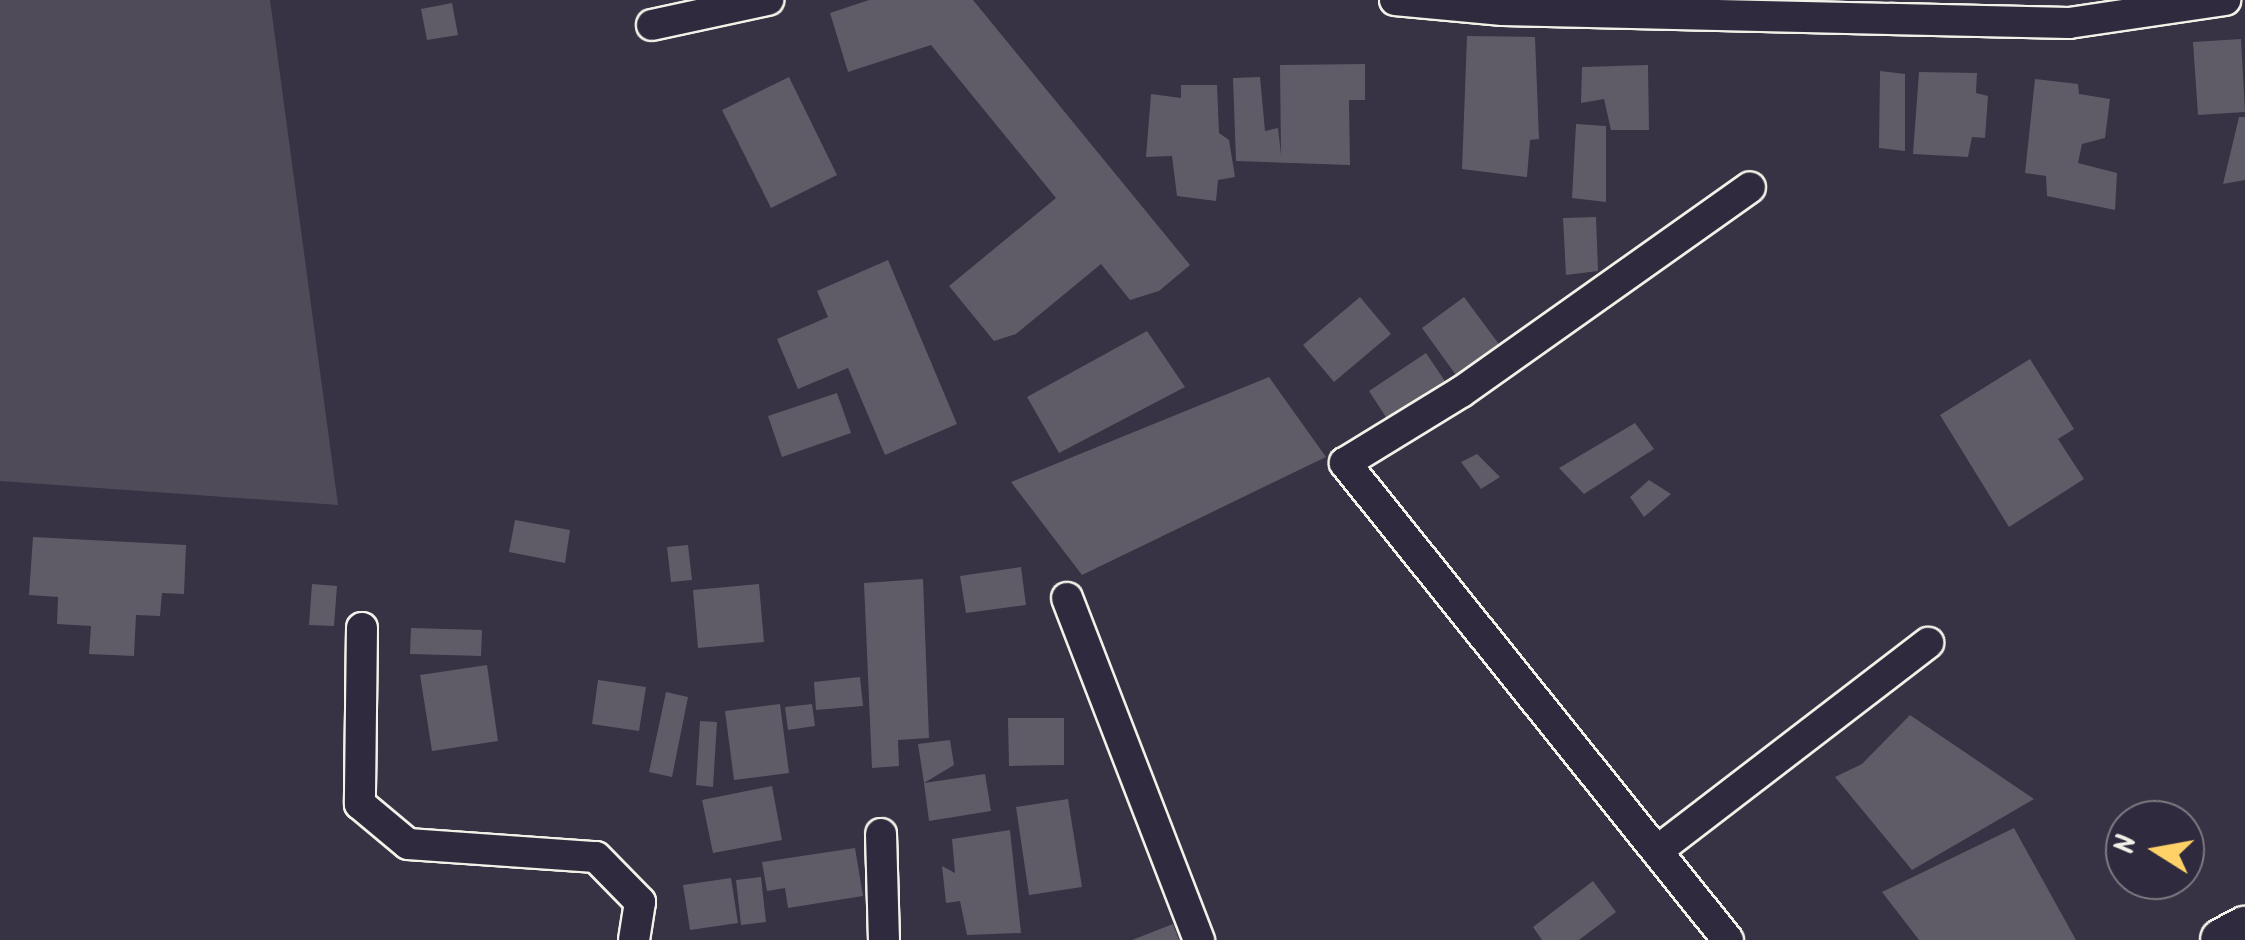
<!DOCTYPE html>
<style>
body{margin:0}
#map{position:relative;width:2245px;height:940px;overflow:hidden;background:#373244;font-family:Kalam,sans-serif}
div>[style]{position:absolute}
.green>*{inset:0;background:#504b59}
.building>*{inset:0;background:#5f5c67}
.roads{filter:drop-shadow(2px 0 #f4f1e8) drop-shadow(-2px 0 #f4f1e8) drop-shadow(0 2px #f4f1e8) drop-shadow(0 -2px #f4f1e8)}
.street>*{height:30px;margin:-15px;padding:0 15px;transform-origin:15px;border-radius:15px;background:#2f2a3d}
.secondary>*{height:42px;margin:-21px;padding:0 21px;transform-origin:21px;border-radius:21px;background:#2f2a3d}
span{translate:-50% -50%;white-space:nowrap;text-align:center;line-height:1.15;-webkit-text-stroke:8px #2f2a3d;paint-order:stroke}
.north{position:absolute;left:2105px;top:800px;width:100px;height:100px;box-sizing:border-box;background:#2f2a3d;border:2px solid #7e7a81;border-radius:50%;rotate:281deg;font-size:28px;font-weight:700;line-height:40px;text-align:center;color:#f4f1e8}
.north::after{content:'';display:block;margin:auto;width:35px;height:45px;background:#ffd166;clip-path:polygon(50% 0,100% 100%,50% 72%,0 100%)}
</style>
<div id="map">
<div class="green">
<div style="clip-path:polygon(0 0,270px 0,338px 505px,0 481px)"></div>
</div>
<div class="building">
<div style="clip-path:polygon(869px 0,973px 0,1190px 265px,1159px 291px,1130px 300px,1101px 264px,1016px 334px,994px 341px,949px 286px,1056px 198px,931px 45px,848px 72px,830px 13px)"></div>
<div style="clip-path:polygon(452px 3px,458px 35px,427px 40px,421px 9px)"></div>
<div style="clip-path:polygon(1467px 36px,1535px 37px,1539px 139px,1530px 140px,1527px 177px,1462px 169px)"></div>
<div style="clip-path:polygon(2241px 39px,2245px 112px,2198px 115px,2193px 42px)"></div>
<div style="clip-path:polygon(1365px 64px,1365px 100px,1349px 100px,1350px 165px,1236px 161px,1233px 78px,1260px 77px,1265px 131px,1278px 128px,1281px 155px,1280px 65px)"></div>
<div style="clip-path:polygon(1648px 65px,1649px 130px,1611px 130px,1604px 99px,1581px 103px,1582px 67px)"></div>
<div style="clip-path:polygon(1880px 71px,1905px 74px,1905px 151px,1879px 148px)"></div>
<div style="clip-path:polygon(1919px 72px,1977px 73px,1976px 93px,1988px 96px,1985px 138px,1972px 137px,1968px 157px,1913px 154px)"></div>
<div style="clip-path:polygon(789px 77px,837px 175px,771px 208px,722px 110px)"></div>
<div style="clip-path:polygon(2035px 79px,2078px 84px,2079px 94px,2110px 99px,2105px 138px,2082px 144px,2078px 163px,2117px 173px,2115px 210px,2047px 196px,2046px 176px,2025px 173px)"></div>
<div style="clip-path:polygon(1181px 85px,1217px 85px,1219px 133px,1229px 140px,1235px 177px,1218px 180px,1216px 201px,1177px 196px,1172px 156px,1146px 157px,1151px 94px,1181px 98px)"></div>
<div style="clip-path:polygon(2239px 117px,2245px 117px,2245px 180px,2223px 184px)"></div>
<div style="clip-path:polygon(1576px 124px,1606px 126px,1606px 202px,1572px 198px)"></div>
<div style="clip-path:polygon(1596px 217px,1598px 271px,1566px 275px,1563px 218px)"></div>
<div style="clip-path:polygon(888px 260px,957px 424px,885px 455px,848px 368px,798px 389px,777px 339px,828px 317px,817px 291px)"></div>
<div style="clip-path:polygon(1360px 297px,1391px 334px,1334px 382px,1303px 345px)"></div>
<div style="clip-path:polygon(1464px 297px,1504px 351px,1461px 382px,1422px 328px)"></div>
<div style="clip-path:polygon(1147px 331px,1185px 387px,1059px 453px,1027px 397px)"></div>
<div style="clip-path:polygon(1426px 353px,1451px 390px,1393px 428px,1369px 391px)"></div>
<div style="clip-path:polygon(2030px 359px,2074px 429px,2058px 439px,2084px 479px,2009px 527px,1940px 415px)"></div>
<div style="clip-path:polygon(1269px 377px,1326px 457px,1082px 575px,1011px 482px)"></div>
<div style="clip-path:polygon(837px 393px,851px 433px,782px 457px,768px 416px)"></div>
<div style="clip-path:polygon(1635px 423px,1654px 449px,1584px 494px,1559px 468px)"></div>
<div style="clip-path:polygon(1477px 454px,1500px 477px,1481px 489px,1461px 462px)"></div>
<div style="clip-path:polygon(1649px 480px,1671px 494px,1644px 517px,1630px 497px)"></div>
<div style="clip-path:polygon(515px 520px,570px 530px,565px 563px,509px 552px)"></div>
<div style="clip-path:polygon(33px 537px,186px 545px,184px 594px,162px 593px,160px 616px,136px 615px,134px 656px,89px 654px,91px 626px,57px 624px,58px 597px,29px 595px)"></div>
<div style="clip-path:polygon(688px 545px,692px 580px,671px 582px,667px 547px)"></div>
<div style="clip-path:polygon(1021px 567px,1026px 605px,966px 613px,960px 576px)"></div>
<div style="clip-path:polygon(923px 579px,929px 738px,898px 740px,899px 766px,872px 768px,864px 583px)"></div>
<div style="clip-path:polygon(312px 584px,337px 586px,334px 626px,309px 625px)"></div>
<div style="clip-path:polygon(759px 584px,764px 642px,698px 648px,693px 590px)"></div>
<div style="clip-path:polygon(411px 628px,482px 630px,481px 656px,410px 654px)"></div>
<div style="clip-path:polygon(487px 665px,498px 741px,432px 751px,420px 675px)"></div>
<div style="clip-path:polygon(860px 677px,863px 706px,816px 710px,814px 682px)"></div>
<div style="clip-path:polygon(598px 680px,646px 687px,639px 731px,592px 724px)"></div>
<div style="clip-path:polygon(666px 692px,688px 697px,672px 777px,649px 772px)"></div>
<div style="clip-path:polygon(780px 704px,789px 773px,734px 780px,725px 711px)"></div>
<div style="clip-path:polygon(812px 704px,815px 726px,788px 730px,785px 707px)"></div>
<div style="clip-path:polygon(1910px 715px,2034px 799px,1912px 870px,1835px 777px,1862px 764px)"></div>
<div style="clip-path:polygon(1008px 718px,1064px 718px,1064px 765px,1009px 766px)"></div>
<div style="clip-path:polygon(700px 721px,717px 722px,713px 787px,696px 785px)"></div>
<div style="clip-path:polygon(950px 740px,954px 765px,924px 783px,918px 744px)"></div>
<div style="clip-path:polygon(985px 774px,991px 811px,929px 821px,924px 783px)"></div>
<div style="clip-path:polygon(772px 786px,782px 840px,713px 853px,702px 800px)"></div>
<div style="clip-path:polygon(1068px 799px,1082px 887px,1029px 895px,1016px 807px)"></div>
<div style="clip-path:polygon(2014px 828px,2076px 940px,1919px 940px,1882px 892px)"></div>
<div style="clip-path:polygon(1010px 830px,1021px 933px,967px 935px,960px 901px,946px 903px,942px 866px,955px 873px,952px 839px)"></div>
<div style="clip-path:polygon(855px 848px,863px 896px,788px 908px,785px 888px,767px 891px,762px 862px)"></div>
<div style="clip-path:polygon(761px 877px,766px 922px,741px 925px,736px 880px)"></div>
<div style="clip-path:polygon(731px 878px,738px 923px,690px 930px,683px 885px)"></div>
<div style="clip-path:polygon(1593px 881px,1616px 912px,1579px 940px,1542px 940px,1533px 927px)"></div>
<div style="clip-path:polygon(1173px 924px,1179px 940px,1132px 940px)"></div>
</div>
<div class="roads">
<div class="street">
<div style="left:1395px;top:0;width:108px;rotate:5.3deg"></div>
<div style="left:1503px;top:10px;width:566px;rotate:1.32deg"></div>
<div style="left:2069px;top:23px;width:158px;rotate:-8.4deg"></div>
<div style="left:652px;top:25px;width:119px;rotate:-12.2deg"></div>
<div style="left:1067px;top:598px;width:367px;rotate:68.9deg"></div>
<div style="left:362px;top:628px;width:176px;rotate:90.7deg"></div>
<div style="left:360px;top:804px;width:62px;rotate:39.8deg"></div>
<div style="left:408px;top:844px;width:188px;rotate:4deg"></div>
<div style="left:596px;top:857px;width:63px;rotate:45.6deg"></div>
<div style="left:640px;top:902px;width:38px;rotate:99deg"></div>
<div style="left:881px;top:834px;width:106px;rotate:88.4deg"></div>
<div style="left:1657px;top:851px;width:342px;rotate:-37.5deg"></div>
<div style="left:1728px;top:940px;width:612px;rotate:-128.76deg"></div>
<div style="left:1345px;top:463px;width:136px;rotate:-31.5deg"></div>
<div style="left:1461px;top:392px;width:354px;rotate:-35.3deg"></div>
</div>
<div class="secondary">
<div style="left:2222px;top:940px;width:26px;rotate:-28deg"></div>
</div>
</div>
<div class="north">N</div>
</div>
